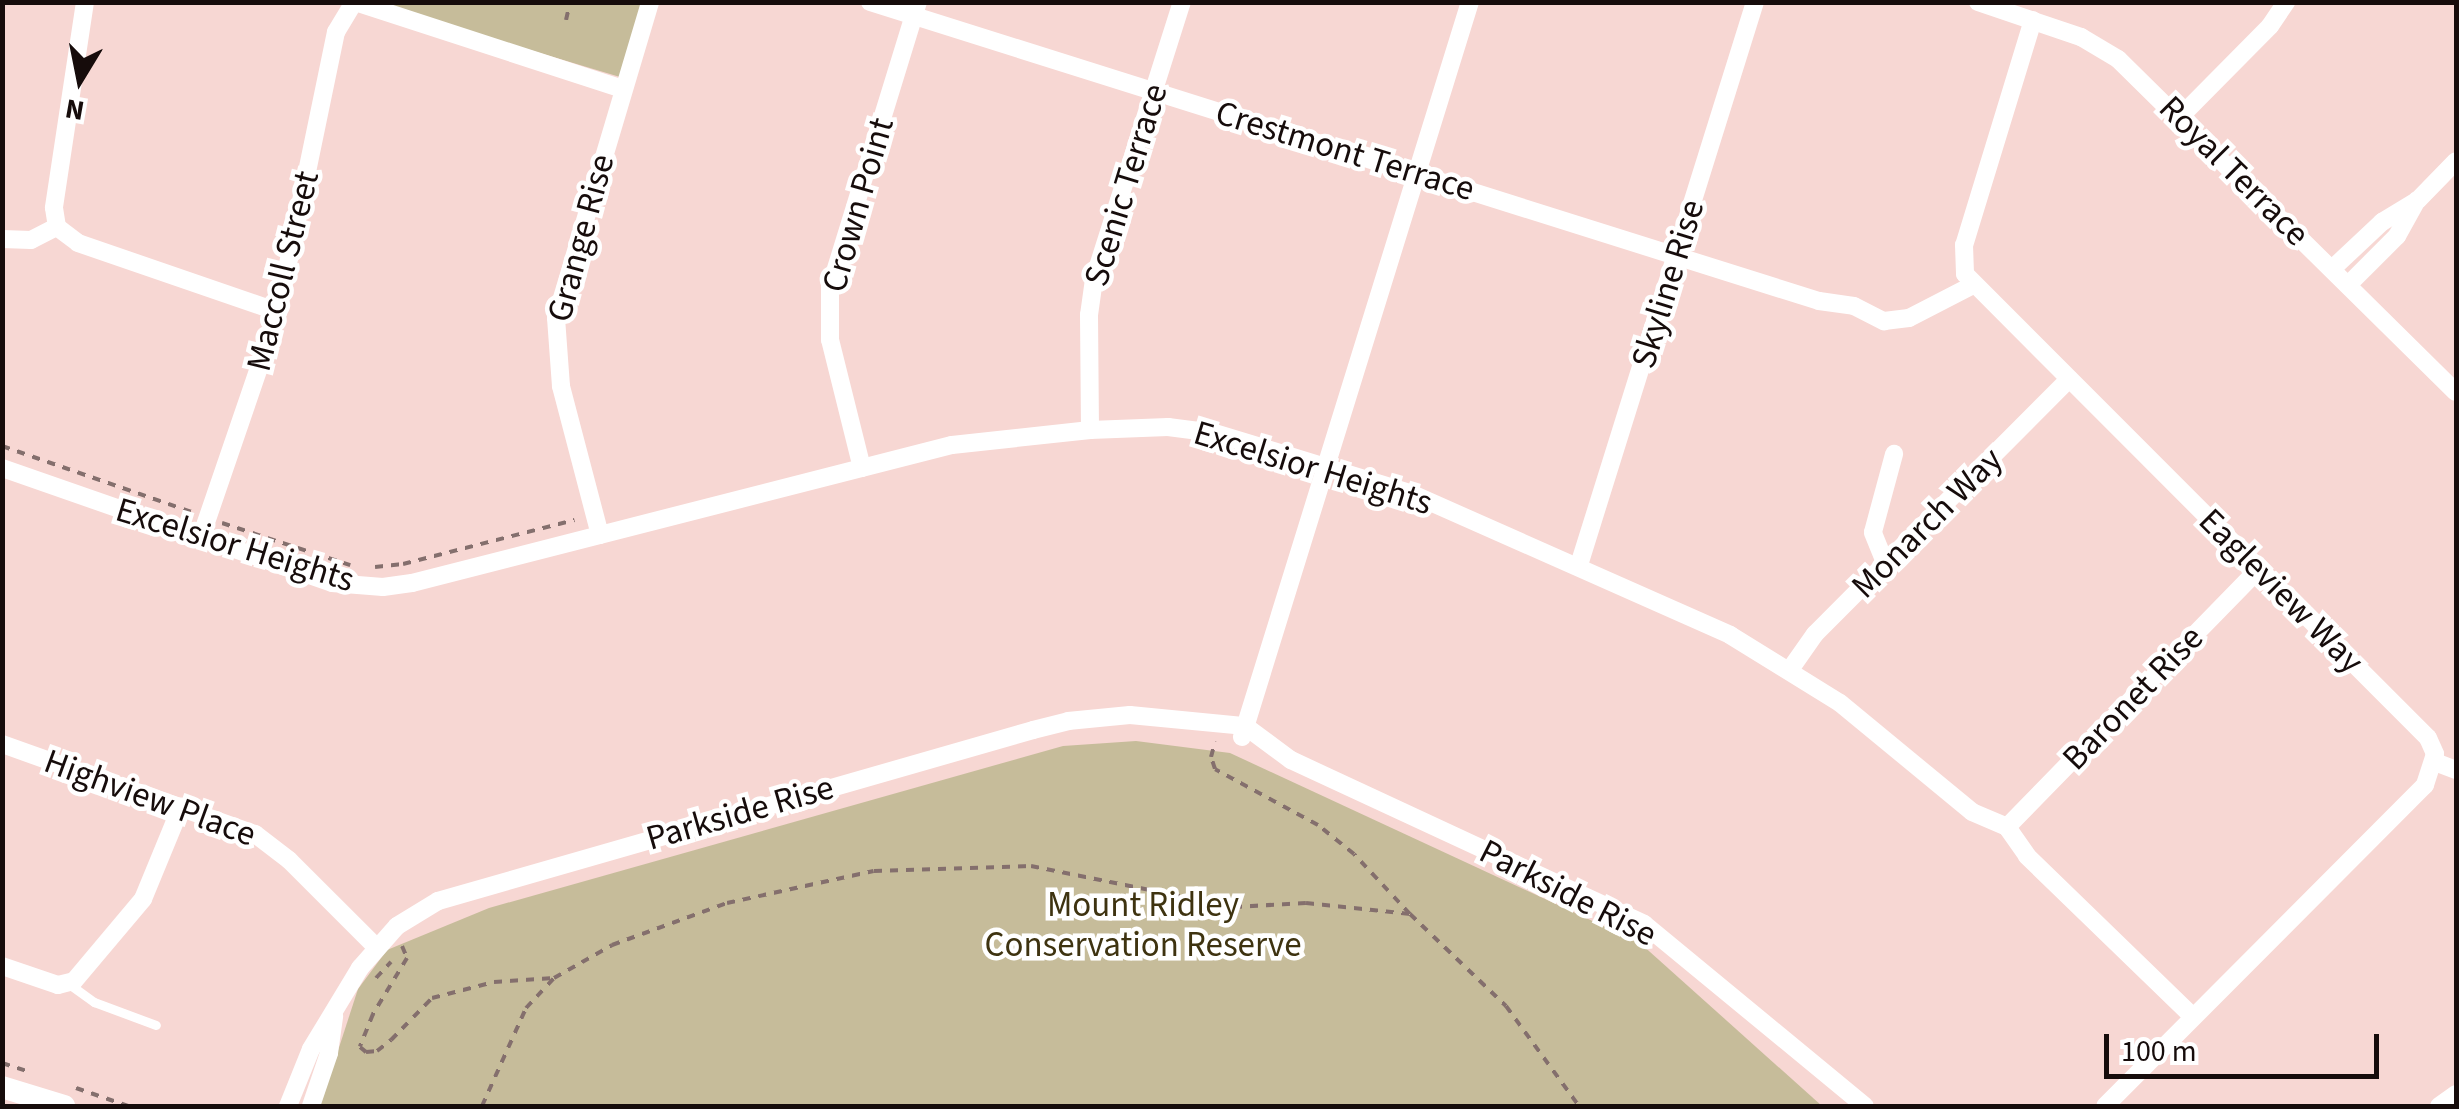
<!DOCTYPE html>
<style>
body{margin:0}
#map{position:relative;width:2459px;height:1109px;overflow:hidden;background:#f7d7d3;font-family:"Source Sans 3",sans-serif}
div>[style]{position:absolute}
.green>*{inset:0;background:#c6bc9a}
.path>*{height:4px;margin-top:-2px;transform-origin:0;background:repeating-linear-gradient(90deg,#846f6d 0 8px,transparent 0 16px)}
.service>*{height:9px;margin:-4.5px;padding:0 4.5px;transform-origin:4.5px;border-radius:4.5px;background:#fff}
.minor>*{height:18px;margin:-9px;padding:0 9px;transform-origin:9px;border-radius:9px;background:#fff}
.tertiary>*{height:22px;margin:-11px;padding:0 11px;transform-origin:11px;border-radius:11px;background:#fff}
span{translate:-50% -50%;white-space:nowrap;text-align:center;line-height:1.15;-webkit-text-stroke:9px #fff;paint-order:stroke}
.street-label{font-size:35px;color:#160c0b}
.park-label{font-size:35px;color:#3e3310}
.frame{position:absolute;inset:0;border:5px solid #160c0b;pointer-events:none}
.north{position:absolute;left:30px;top:30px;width:100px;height:100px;-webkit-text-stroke:8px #fff;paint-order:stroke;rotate:190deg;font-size:28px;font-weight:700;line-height:40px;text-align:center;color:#160c0b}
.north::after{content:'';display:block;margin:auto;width:35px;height:45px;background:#160c0b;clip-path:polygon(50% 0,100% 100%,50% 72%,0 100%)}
.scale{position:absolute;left:2104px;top:1034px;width:275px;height:45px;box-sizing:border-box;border:5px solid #160c0b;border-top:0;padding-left:12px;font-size:30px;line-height:35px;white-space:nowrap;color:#160c0b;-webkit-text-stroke:8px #fff;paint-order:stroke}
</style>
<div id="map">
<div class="green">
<div style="clip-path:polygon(373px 3px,642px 3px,620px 77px)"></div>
<div style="clip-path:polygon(1136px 741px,1230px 753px,1640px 943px,1822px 1106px,320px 1106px,358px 989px,387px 950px,489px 908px,1063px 746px)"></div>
</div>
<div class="path">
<div style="left:566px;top:20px;width:18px;rotate:-77deg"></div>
<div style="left:2px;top:446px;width:203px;rotate:19.2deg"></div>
<div style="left:222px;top:523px;width:135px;rotate:18.2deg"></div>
<div style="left:375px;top:567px;width:28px;rotate:-6deg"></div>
<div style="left:403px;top:564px;width:177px;rotate:-14.4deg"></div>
<div style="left:1410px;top:914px;width:133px;rotate:43.8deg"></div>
<div style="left:1506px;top:1006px;width:124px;rotate:53.9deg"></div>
<div style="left:402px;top:946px;width:13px;rotate:67deg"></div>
<div style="left:407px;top:958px;width:66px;rotate:121.3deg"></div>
<div style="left:373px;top:1014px;width:35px;rotate:112deg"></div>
<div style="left:360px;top:1047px;width:8px;rotate:40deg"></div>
<div style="left:366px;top:1052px;width:11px;rotate:-5deg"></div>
<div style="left:377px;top:1051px;width:18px;rotate:-38deg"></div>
<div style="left:391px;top:1040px;width:59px;rotate:-45.7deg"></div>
<div style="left:432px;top:998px;width:64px;rotate:-14.5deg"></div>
<div style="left:494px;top:982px;width:60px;rotate:-3.8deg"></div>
<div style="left:376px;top:978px;width:22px;rotate:-47deg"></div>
<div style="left:2px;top:1063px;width:28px;rotate:18deg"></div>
<div style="left:76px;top:1088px;width:55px;rotate:19.1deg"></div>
<div style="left:482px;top:1106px;width:107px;rotate:-65.8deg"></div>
<div style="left:526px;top:1008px;width:41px;rotate:-47deg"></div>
<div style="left:554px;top:978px;width:67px;rotate:-29.6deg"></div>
<div style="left:612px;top:945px;width:122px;rotate:-20.1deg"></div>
<div style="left:727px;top:903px;width:150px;rotate:-12.3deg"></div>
<div style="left:874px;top:871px;width:157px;rotate:-1.8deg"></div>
<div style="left:1031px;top:866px;width:207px;rotate:11.4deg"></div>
<div style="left:1234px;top:907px;width:72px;rotate:-3.2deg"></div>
<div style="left:1306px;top:903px;width:105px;rotate:6deg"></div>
<div style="left:1410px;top:914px;width:82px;rotate:-133deg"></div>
<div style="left:1354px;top:854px;width:46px;rotate:-141.1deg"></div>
<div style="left:1318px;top:825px;width:117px;rotate:-151.5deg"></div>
<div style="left:1215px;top:769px;width:13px;rotate:-108deg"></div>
<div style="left:1211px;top:757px;width:16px;rotate:-75deg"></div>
</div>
<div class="service">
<div style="left:69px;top:984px;width:31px;rotate:36deg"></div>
<div style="left:94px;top:1002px;width:66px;rotate:20.4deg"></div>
</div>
<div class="minor">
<div style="left:85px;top:2px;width:208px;rotate:98.6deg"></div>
<div style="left:54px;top:208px;width:19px;rotate:81deg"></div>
<div style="left:57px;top:227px;width:26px;rotate:37deg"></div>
<div style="left:78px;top:243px;width:212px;rotate:19deg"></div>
<div style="left:355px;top:2px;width:282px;rotate:18deg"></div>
<div style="left:870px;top:2px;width:995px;rotate:17.49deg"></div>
<div style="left:1819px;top:301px;width:35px;rotate:8deg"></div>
<div style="left:1854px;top:306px;width:34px;rotate:27deg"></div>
<div style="left:1884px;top:321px;width:25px;rotate:-7deg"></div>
<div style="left:1909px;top:318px;width:72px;rotate:-27.3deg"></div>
<div style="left:1978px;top:2px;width:109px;rotate:18.8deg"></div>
<div style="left:2081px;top:37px;width:43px;rotate:30.7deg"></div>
<div style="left:2118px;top:59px;width:474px;rotate:44.6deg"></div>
<div style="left:2033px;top:20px;width:235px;rotate:107deg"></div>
<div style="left:1964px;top:245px;width:29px;rotate:88deg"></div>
<div style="left:1965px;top:274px;width:655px;rotate:45.06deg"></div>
<div style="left:2428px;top:738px;width:17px;rotate:66deg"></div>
<div style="left:2435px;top:754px;width:33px;rotate:108deg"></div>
<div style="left:2425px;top:785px;width:453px;rotate:134.9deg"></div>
<div style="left:2180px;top:117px;width:128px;rotate:-45.3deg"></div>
<div style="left:2270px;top:26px;width:29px;rotate:-56deg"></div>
<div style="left:2px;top:239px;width:29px;rotate:2deg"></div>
<div style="left:31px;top:240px;width:29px;rotate:-27deg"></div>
<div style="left:2332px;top:269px;width:69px;rotate:-43.2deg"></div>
<div style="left:2382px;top:222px;width:42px;rotate:-31.4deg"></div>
<div style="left:2418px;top:200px;width:54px;rotate:-45.7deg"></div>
<div style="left:2348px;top:285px;width:69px;rotate:-45deg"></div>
<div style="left:2397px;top:236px;width:41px;rotate:-60.9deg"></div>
<div style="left:1090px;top:430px;width:115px;rotate:-90.5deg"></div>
<div style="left:1089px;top:315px;width:36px;rotate:-82deg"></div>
<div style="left:1094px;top:279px;width:291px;rotate:-72.4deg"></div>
<div style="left:2px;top:468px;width:349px;rotate:19.2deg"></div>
<div style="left:332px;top:583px;width:51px;rotate:4.5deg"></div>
<div style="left:383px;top:587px;width:29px;rotate:-8deg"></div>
<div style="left:412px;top:583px;width:557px;rotate:-14.34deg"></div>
<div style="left:952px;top:445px;width:139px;rotate:-6.2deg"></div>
<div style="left:1090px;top:430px;width:78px;rotate:-2.2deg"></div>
<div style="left:1168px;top:427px;width:47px;rotate:7.3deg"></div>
<div style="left:1215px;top:433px;width:204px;rotate:17.1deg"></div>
<div style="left:1410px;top:493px;width:350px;rotate:23.9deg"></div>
<div style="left:1730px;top:635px;width:129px;rotate:31.7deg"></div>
<div style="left:1840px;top:703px;width:171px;rotate:39.5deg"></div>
<div style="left:1972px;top:812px;width:38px;rotate:23deg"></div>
<div style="left:2007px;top:827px;width:35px;rotate:55deg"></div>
<div style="left:2027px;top:856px;width:231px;rotate:44.1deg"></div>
<div style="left:862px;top:468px;width:132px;rotate:-104deg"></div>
<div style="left:830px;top:340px;width:52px;rotate:-90deg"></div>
<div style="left:830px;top:288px;width:299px;rotate:-72.9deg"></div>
<div style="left:600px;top:535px;width:154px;rotate:-104.7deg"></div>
<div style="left:561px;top:386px;width:68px;rotate:-94.2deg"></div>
<div style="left:556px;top:318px;width:330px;rotate:-73.4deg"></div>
<div style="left:201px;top:537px;width:238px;rotate:-71.1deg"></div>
<div style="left:278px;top:312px;width:286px;rotate:-78.3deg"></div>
<div style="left:336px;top:32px;width:35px;rotate:-59deg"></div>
<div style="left:1579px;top:565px;width:590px;rotate:-72.64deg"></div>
<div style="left:1886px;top:565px;width:35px;rotate:-112deg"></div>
<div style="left:1873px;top:532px;width:81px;rotate:-74.9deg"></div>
<div style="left:1789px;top:671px;width:45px;rotate:-54.9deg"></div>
<div style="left:1815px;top:634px;width:360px;rotate:-45.1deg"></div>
<div style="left:1242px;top:737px;width:770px;rotate:-72.77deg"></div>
<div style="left:2px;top:744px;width:269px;rotate:19.6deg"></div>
<div style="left:255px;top:834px;width:43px;rotate:37.4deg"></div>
<div style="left:289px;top:860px;width:123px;rotate:45deg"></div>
<div style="left:2435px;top:762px;width:22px;rotate:21deg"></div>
<div style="left:2007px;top:827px;width:361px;rotate:-45.7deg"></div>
<div style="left:2px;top:966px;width:59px;rotate:18.7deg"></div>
<div style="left:58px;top:985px;width:16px;rotate:-14deg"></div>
<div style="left:74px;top:981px;width:107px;rotate:-49.9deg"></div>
<div style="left:143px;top:899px;width:100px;rotate:-67.6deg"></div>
<div style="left:288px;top:1106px;width:61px;rotate:-68deg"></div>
<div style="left:311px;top:1049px;width:95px;rotate:-58.8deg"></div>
<div style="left:360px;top:968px;width:56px;rotate:-48.6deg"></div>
<div style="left:397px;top:926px;width:48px;rotate:-31.4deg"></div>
<div style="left:438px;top:901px;width:619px;rotate:-16.03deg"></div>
<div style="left:1033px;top:730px;width:36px;rotate:-14deg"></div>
<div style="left:1068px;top:721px;width:62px;rotate:-5.5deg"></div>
<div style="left:1130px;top:715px;width:116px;rotate:5.5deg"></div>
<div style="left:1245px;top:726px;width:57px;rotate:36.5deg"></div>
<div style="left:1291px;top:760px;width:389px;rotate:24.9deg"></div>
<div style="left:1644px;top:924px;width:286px;rotate:39.5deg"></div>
<div style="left:311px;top:1106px;width:56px;rotate:-71.2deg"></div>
<div style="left:329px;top:1053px;width:37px;rotate:-82deg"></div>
<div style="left:2439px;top:1106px;width:21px;rotate:-35deg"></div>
</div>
<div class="tertiary">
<div style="left:2px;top:1087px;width:65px;rotate:17deg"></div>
</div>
<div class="street-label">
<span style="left:1345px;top:151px;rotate:17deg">Crestmont Terrace</span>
<span style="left:2234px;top:171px;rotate:45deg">Royal Terrace</span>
<span style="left:1126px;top:185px;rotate:-73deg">Scenic Terrace</span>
<span style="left:858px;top:205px;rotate:-74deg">Crown Point</span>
<span style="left:581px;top:238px;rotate:-75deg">Grange Rise</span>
<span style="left:283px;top:271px;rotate:-76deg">Maccoll Street</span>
<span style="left:1668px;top:284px;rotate:-73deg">Skyline Rise</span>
<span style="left:1313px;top:468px;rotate:17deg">Excelsior Heights</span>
<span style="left:1927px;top:523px;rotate:-45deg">Monarch Way</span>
<span style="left:235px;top:545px;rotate:17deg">Excelsior Heights</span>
<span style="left:2281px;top:591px;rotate:45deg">Eagleview Way</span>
<span style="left:2133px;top:698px;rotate:-46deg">Baronet Rise</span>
<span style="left:150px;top:798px;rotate:20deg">Highview Place</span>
<span style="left:740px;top:813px;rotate:-16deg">Parkside Rise</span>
<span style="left:1568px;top:893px;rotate:27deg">Parkside Rise</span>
</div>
<div class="park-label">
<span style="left:1143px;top:925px">Mount Ridley<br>Conservation Reserve</span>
</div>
<div class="frame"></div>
<div class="north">N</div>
<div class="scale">100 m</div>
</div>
